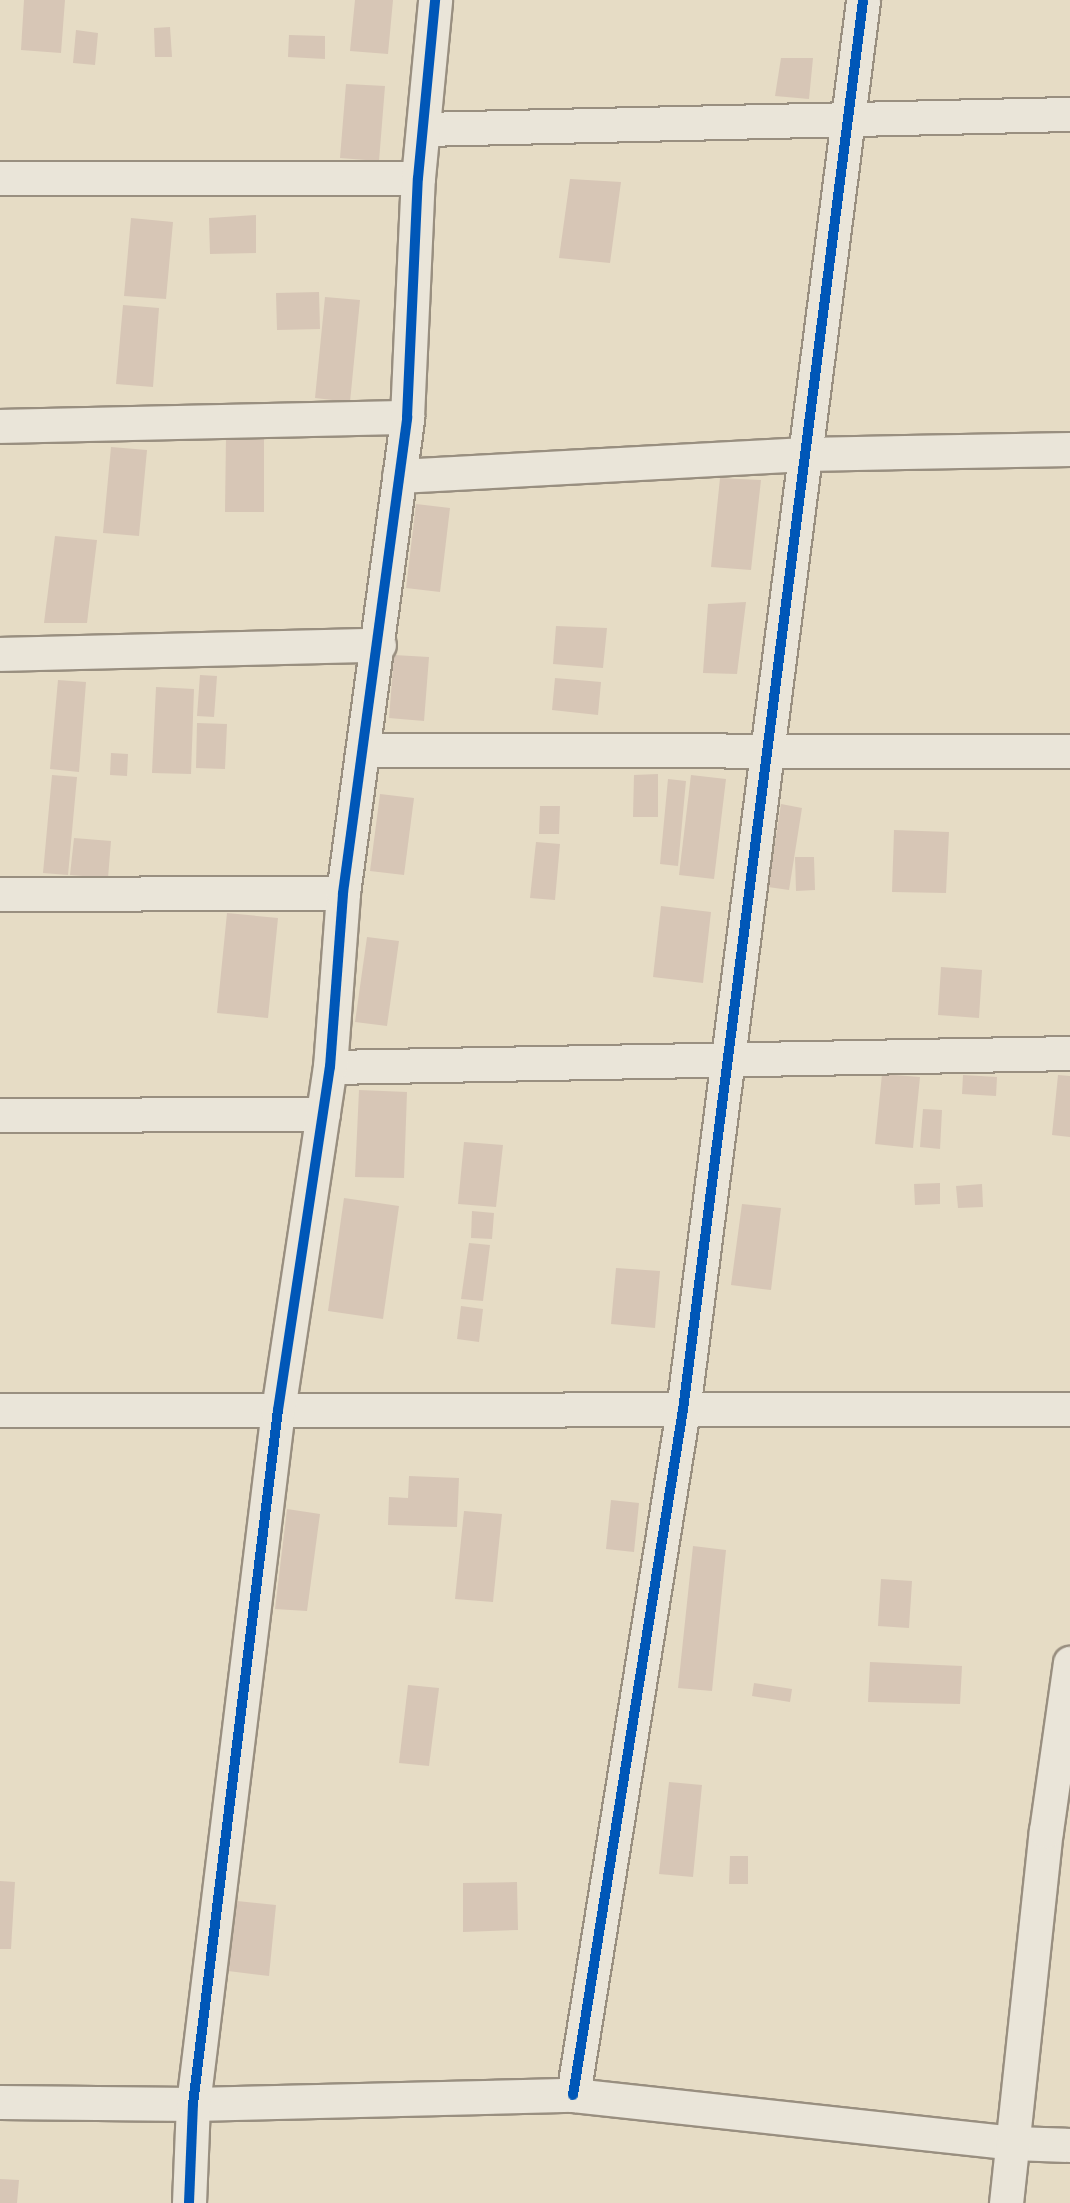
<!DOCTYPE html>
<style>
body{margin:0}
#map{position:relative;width:1070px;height:2203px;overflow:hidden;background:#e6dcc5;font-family:"Gentium Book Plus",serif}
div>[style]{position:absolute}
.building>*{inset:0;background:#d7c6b6}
.roads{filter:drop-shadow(2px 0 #998f80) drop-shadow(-2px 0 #998f80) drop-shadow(0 2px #998f80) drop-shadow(0 -2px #998f80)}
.minor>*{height:33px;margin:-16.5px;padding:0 16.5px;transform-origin:16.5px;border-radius:16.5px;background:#eae5d9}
.cycleway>*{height:10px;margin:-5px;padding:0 5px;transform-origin:5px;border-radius:5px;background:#0057b8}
span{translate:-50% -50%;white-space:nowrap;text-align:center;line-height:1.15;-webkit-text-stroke:7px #f7ecd1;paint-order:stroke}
</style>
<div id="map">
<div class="building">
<div style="clip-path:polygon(24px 0,65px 0,61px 53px,21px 50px)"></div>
<div style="clip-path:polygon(355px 0,393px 0,388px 54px,350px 51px)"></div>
<div style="clip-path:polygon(170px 27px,172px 57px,155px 57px,154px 28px)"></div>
<div style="clip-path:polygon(76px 30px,98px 33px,95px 65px,73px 63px)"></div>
<div style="clip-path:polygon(289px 35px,325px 36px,325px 59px,288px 57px)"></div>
<div style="clip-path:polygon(781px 58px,813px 58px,809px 99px,775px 96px)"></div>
<div style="clip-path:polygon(346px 84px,385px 86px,379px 161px,340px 158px)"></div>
<div style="clip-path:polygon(570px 179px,621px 182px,610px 263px,559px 258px)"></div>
<div style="clip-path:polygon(256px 215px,256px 253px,210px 254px,209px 218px)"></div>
<div style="clip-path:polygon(131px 218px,173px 222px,166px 299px,124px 296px)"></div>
<div style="clip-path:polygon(319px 292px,320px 329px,277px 330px,276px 293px)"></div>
<div style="clip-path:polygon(325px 297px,360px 300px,350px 402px,315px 398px)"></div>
<div style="clip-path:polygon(123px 305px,159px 308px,153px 387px,116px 384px)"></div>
<div style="clip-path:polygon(226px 436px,264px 436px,264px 512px,225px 512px)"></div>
<div style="clip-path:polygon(111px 447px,147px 450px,139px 536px,103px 533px)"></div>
<div style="clip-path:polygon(720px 478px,761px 480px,751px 570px,711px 567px)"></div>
<div style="clip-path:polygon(416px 504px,450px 508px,440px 592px,406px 588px)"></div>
<div style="clip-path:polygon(55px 536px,97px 540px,87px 623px,44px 623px)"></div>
<div style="clip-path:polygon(746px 602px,737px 674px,703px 673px,708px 604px)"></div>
<div style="clip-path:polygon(556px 626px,607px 628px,603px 668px,553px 664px)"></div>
<div style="clip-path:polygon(394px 655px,429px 657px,424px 721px,389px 718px)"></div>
<div style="clip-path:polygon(200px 675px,217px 676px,214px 717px,197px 716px)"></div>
<div style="clip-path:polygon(555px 678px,601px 682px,598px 715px,552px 710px)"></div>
<div style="clip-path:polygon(58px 680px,86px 682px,79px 772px,50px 769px)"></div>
<div style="clip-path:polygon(156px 687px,194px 689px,191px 774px,152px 773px)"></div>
<div style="clip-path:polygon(197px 723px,227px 724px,225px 769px,196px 768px)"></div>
<div style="clip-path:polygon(111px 753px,128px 754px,127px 776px,110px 775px)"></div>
<div style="clip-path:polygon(658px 774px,658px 817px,633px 817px,634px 775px)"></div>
<div style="clip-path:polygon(52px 775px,77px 777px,68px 875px,43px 873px)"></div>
<div style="clip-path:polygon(691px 775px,726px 779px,714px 879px,679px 875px)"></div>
<div style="clip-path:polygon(668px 779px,686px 781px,678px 866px,660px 864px)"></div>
<div style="clip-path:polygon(380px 794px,414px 798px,404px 875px,370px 871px)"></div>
<div style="clip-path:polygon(781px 804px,802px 808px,789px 890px,768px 887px)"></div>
<div style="clip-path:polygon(540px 806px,560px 806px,559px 834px,539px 834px)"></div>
<div style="clip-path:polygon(894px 830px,949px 832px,946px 893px,892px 892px)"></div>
<div style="clip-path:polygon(74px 838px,111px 841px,108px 878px,70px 875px)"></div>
<div style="clip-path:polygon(536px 842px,560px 844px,555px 900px,530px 898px)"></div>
<div style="clip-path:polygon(795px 857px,814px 857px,815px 890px,796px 891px)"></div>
<div style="clip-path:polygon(661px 906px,711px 912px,703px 983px,653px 977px)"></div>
<div style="clip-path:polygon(227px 913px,278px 918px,268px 1018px,217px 1013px)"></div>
<div style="clip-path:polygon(367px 937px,399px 941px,387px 1026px,355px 1022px)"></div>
<div style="clip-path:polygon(941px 967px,982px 970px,979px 1018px,938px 1015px)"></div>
<div style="clip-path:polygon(882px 1074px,920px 1077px,913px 1148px,875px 1144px)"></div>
<div style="clip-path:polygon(963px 1075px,997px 1077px,996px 1096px,962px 1094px)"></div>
<div style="clip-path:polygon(1058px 1075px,1070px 1076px,1070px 1137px,1052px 1135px)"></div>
<div style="clip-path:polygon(359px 1090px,407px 1092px,404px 1178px,355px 1177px)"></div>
<div style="clip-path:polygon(923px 1109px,942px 1110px,940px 1149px,920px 1147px)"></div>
<div style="clip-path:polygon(464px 1142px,503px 1145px,496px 1207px,458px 1204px)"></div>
<div style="clip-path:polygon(940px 1183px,940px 1204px,915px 1205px,914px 1184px)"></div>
<div style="clip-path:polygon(982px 1184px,983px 1207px,958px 1208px,956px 1186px)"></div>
<div style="clip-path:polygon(344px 1198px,399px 1206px,383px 1319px,328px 1311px)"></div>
<div style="clip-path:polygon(742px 1204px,781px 1208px,771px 1290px,731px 1285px)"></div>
<div style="clip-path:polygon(472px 1211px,494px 1213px,492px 1239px,471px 1238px)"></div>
<div style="clip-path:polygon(469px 1243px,490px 1245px,483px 1301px,461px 1299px)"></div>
<div style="clip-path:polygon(616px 1268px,660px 1271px,655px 1328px,611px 1324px)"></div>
<div style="clip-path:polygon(461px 1306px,483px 1309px,479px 1342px,457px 1339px)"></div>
<div style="clip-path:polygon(409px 1476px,459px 1478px,457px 1527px,388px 1525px,389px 1497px,408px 1498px)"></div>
<div style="clip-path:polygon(611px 1500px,639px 1503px,634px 1552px,606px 1549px)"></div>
<div style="clip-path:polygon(287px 1509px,320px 1514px,307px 1611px,275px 1609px)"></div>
<div style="clip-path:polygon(464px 1511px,502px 1514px,493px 1602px,455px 1599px)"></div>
<div style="clip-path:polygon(693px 1546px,726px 1550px,712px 1691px,678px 1688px)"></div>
<div style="clip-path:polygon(881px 1579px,912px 1581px,909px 1628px,878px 1626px)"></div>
<div style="clip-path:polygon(870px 1662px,962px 1666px,960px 1704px,868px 1702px)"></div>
<div style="clip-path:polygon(754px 1683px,792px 1689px,790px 1702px,752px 1696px)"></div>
<div style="clip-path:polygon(408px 1685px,439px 1688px,429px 1766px,399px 1763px)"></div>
<div style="clip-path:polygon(669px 1782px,702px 1785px,693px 1877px,659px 1874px)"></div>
<div style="clip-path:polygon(730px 1856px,748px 1856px,748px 1884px,729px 1884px)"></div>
<div style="clip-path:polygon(0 1881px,15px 1882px,11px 1949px,0 1949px)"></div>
<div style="clip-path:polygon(517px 1882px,518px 1930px,463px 1932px,463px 1883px)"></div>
<div style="clip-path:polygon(237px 1901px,276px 1905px,269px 1976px,228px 1971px)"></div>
<div style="clip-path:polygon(0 2179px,19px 2180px,17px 2203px,0 2203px)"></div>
</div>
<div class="roads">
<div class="minor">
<div style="left:423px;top:129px;width:647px;rotate:-1.33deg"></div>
<div style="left:0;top:178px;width:418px"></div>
<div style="left:0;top:426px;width:407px;rotate:-1.3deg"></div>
<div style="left:399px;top:476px;width:407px;rotate:-3.1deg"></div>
<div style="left:805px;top:454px;width:265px;rotate:-1.1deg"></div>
<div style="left:0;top:654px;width:379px;rotate:-1.4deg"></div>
<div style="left:364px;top:750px;width:706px;rotate:0.08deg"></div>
<div style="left:0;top:894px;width:343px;rotate:-0.2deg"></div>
<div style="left:330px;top:1067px;width:740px;rotate:-1.08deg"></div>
<div style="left:0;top:1115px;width:323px;rotate:-0.2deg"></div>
<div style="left:0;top:1410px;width:1070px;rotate:-0.05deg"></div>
<div style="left:573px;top:2095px;width:694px;rotate:-80.88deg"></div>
<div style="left:683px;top:1410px;width:1421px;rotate:-82.72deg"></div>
<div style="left:0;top:2102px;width:193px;rotate:0.6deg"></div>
<div style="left:193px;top:2104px;width:380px;rotate:-1.4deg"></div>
<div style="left:573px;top:2095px;width:443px;rotate:6.2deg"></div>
<div style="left:1013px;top:2143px;width:57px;rotate:2deg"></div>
<div style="left:189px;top:2203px;width:99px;rotate:-87.7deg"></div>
<div style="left:193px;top:2104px;width:699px;rotate:-83.02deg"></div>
<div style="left:278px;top:1410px;width:347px;rotate:-81.4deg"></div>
<div style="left:330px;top:1067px;width:174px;rotate:-85.7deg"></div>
<div style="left:343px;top:893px;width:480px;rotate:-82.3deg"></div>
<div style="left:407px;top:417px;width:239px;rotate:-87.4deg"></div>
<div style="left:418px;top:178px;width:179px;rotate:-84.5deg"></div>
<div style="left:1006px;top:2203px;width:374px;rotate:-83.9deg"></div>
<div style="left:1046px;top:1831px;width:170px;rotate:-81.9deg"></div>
</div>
</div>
<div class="cycleway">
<div style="left:573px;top:2095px;width:694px;rotate:-80.88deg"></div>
<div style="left:683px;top:1410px;width:1421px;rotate:-82.72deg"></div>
<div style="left:189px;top:2203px;width:99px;rotate:-87.7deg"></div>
<div style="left:193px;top:2104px;width:699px;rotate:-83.02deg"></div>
<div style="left:278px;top:1410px;width:347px;rotate:-81.4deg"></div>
<div style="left:330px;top:1067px;width:174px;rotate:-85.7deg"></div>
<div style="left:343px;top:893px;width:480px;rotate:-82.3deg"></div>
<div style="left:407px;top:417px;width:239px;rotate:-87.4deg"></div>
<div style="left:418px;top:178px;width:179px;rotate:-84.5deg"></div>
</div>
</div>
